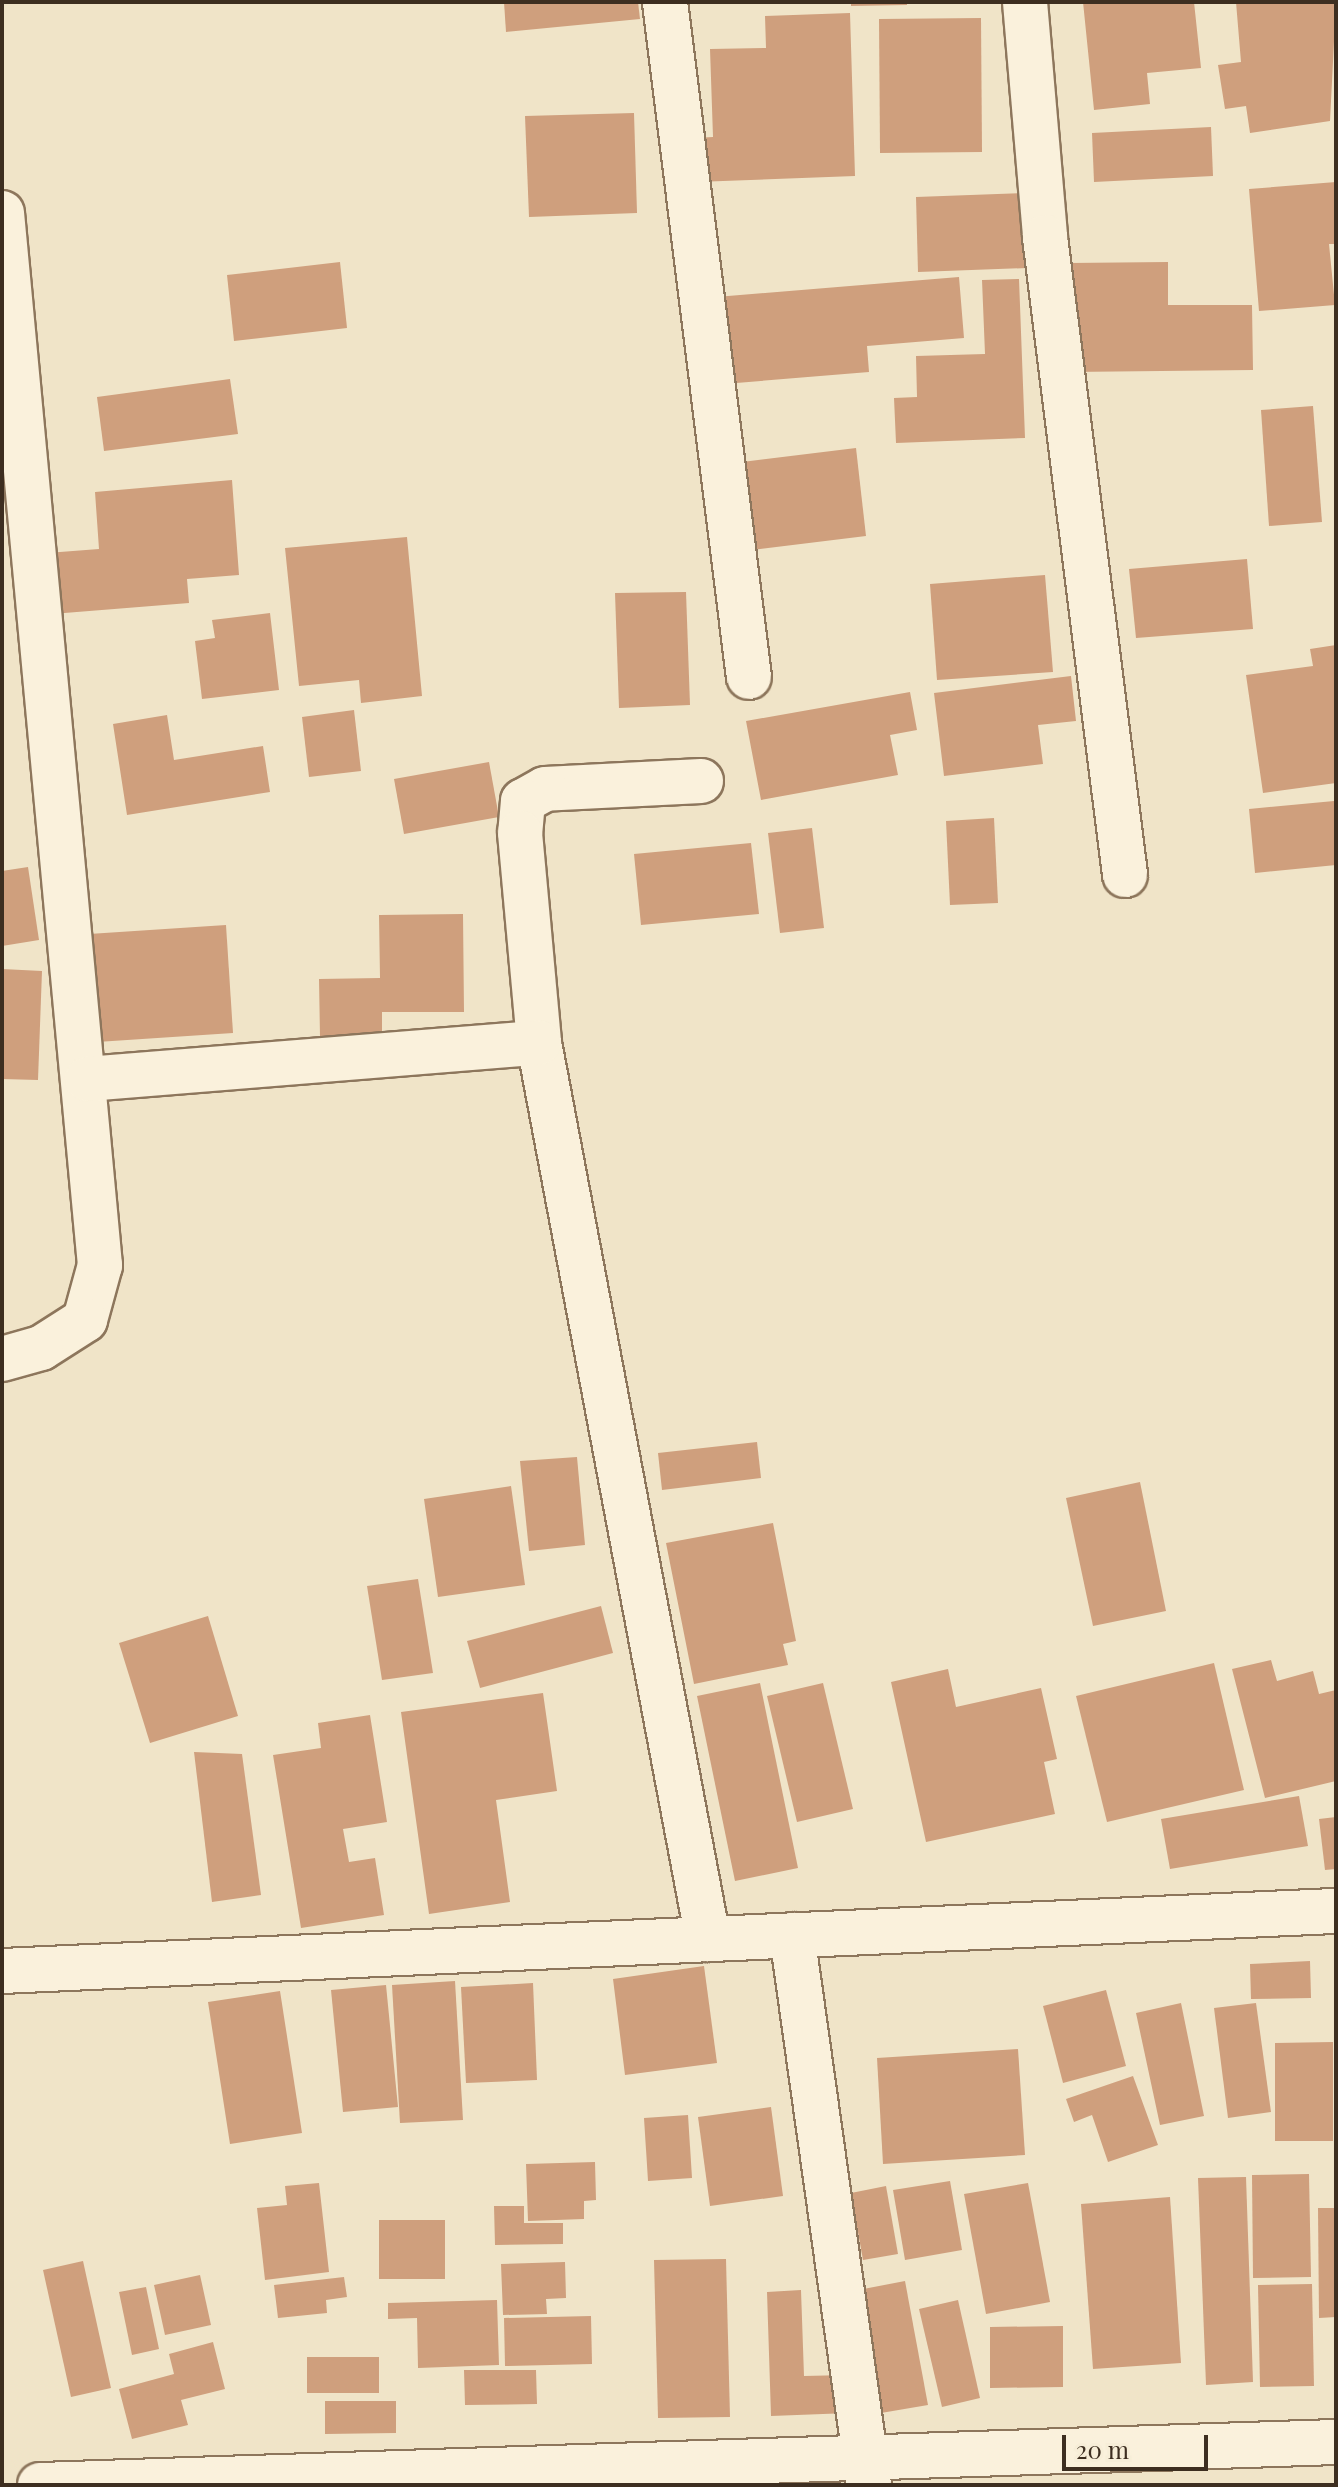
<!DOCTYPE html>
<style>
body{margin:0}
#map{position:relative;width:1338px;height:2487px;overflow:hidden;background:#f0e4c8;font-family:"Playfair Display",serif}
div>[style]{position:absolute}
.building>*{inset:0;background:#cf9f7d}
.roads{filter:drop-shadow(2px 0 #8d765c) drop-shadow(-2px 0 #8d765c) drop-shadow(0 2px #8d765c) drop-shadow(0 -2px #8d765c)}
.minor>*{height:44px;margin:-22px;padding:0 22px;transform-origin:22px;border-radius:22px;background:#faf1dc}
span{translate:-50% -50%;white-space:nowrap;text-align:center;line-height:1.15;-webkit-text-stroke:8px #f7eed8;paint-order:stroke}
.frame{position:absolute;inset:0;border:4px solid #3d2e20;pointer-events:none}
.scale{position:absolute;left:1062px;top:2435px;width:146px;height:36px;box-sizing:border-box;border:4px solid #3d2e20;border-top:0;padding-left:10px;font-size:24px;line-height:28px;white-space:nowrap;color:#3d2e20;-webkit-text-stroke:6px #f7eed8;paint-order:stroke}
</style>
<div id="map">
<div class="building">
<div style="clip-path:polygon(504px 2px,638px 2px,640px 19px,506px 32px)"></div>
<div style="clip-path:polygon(851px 2px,907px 2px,907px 5px,851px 6px)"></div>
<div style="clip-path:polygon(1083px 2px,1194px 2px,1201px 68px,1147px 73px,1150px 104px,1094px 110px)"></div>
<div style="clip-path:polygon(1236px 2px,1336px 2px,1330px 121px,1250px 133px,1246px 106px,1225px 109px,1218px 65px,1241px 62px)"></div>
<div style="clip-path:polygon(850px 13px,855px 176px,696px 182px,695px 138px,713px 137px,710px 49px,766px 48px,765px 16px)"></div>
<div style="clip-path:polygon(981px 18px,982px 152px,880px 153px,879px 19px)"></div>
<div style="clip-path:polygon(634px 113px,637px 213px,529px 217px,525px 116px)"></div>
<div style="clip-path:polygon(1211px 127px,1213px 176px,1094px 182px,1092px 133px)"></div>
<div style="clip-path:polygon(1336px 182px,1336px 244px,1329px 244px,1335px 305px,1259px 311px,1249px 189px)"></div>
<div style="clip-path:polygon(1024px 193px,1027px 268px,918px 272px,916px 197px)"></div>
<div style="clip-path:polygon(340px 262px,347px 328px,234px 341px,227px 275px)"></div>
<div style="clip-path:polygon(1168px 262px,1168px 305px,1252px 305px,1253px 370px,1070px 372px,1069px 263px)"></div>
<div style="clip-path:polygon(959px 277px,964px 338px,867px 346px,869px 372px,724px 384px,716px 297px)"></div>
<div style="clip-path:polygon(1019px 279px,1025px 438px,896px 443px,894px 398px,917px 397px,916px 356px,985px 354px,982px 280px)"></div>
<div style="clip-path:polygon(230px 379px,238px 434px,104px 451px,97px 397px)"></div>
<div style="clip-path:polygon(1313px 406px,1322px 522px,1269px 526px,1261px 410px)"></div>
<div style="clip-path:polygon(856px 448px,866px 536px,752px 550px,742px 462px)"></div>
<div style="clip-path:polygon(232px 480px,239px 575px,187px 579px,189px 603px,52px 614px,47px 553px,99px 549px,95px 492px)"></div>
<div style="clip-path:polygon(407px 537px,422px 696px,361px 703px,359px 680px,299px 686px,285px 548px)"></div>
<div style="clip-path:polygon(1247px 559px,1253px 629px,1136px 638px,1129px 569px)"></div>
<div style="clip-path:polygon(1045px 575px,1053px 672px,937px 680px,930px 584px)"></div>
<div style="clip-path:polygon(686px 592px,690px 705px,619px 708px,615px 593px)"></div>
<div style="clip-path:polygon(270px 613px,279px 690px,202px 699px,195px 641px,215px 638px,212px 620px)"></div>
<div style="clip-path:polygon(1336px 645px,1336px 783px,1263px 793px,1246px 675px,1313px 666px,1310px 649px)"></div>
<div style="clip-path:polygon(1071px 676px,1076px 721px,1038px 725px,1043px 764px,944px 776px,934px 693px)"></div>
<div style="clip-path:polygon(910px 692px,917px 730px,890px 735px,898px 775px,761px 800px,746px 721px)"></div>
<div style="clip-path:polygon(354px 710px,361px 771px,309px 777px,302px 717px)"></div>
<div style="clip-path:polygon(167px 715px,174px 760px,263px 746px,270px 792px,127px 815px,113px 724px)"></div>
<div style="clip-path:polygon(489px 762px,499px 817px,404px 834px,394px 779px)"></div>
<div style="clip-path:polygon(1334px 801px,1336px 865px,1255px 873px,1249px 809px)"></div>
<div style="clip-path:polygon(994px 818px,998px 903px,950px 905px,946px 821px)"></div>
<div style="clip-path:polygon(812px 828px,824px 928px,780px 933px,768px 833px)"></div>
<div style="clip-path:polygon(751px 843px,759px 914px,641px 925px,634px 854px)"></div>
<div style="clip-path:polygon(28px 867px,39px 940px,2px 946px,2px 871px)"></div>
<div style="clip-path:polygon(463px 914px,464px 1012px,382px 1012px,382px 1037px,320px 1037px,319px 979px,380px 978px,379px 915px)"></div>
<div style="clip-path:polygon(226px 925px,233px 1033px,97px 1042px,89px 934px)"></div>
<div style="clip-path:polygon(2px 969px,42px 971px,38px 1080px,2px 1079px)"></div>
<div style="clip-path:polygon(757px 1442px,761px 1478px,662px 1490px,658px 1453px)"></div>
<div style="clip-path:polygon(577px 1457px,585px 1545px,529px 1551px,520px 1461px)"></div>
<div style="clip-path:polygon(1140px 1482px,1166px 1611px,1093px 1626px,1066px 1498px)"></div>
<div style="clip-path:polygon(511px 1486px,525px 1585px,438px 1597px,424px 1499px)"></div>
<div style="clip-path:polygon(773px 1523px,796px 1641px,783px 1644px,788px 1665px,694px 1684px,666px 1543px)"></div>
<div style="clip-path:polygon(418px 1579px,433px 1673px,382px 1680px,367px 1586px)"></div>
<div style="clip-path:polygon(601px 1606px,613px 1653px,480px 1688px,467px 1641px)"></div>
<div style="clip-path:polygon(208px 1616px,238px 1716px,150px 1743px,119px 1643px)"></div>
<div style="clip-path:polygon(1271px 1660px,1277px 1681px,1313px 1671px,1319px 1694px,1336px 1690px,1336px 1781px,1265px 1798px,1232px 1669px)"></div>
<div style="clip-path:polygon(1214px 1663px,1244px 1790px,1107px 1822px,1076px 1696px)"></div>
<div style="clip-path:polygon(948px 1669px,956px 1707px,1041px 1688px,1057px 1759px,1044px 1762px,1055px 1814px,926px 1842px,891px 1682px)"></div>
<div style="clip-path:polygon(760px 1683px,798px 1868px,735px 1881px,697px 1696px)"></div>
<div style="clip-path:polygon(823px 1683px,853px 1809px,797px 1822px,767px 1696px)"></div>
<div style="clip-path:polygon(543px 1693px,557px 1791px,496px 1800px,510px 1902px,429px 1914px,401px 1712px)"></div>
<div style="clip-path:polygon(370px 1715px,387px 1822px,343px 1829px,349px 1862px,375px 1858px,384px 1915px,301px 1928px,273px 1755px,321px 1748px,318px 1723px)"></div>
<div style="clip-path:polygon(194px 1752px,242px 1754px,261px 1895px,212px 1902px)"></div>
<div style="clip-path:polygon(1299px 1796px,1308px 1846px,1170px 1869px,1161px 1819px)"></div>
<div style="clip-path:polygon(1336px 1817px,1336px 1869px,1325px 1870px,1319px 1819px)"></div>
<div style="clip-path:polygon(1310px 1961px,1311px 1998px,1251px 1999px,1250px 1964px)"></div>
<div style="clip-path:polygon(704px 1966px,717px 2063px,625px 2075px,613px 1979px)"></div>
<div style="clip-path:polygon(455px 1981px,463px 2120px,400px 2123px,392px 1985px)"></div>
<div style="clip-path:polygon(533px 1983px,537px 2080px,466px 2083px,461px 1987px)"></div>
<div style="clip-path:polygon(386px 1985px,398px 2107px,343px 2112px,331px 1990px)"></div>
<div style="clip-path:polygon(1106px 1990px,1126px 2066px,1063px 2083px,1043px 2006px)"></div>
<div style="clip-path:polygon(280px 1991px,302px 2133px,230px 2144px,208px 2002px)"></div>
<div style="clip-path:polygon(1181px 2003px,1204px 2116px,1160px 2125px,1136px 2013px)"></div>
<div style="clip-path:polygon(1256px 2003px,1271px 2112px,1228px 2118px,1214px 2008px)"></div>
<div style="clip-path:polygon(1333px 2042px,1333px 2141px,1275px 2141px,1275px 2043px)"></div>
<div style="clip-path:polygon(1018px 2049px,1025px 2155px,883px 2164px,877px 2058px)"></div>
<div style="clip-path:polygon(1133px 2076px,1158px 2145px,1108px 2162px,1092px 2115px,1074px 2122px,1066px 2099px)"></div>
<div style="clip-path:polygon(771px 2107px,783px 2196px,710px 2206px,698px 2117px)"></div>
<div style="clip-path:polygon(688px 2115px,692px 2178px,648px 2181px,644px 2118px)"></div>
<div style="clip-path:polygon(595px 2162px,596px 2200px,584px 2201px,584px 2219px,528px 2221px,526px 2164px)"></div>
<div style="clip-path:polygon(1309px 2174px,1311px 2277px,1253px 2278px,1252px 2175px)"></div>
<div style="clip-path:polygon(1246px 2177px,1253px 2382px,1206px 2385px,1198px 2178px)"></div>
<div style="clip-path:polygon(950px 2181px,962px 2250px,905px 2260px,893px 2190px)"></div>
<div style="clip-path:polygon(319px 2183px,329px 2272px,265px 2280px,257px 2208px,287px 2205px,285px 2186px)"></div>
<div style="clip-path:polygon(1028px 2183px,1050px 2302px,986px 2314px,964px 2194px)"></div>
<div style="clip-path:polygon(886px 2186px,898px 2254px,863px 2260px,851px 2193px)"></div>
<div style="clip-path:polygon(1170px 2197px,1181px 2363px,1093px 2369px,1081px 2204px)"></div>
<div style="clip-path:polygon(494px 2206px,524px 2206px,524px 2223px,563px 2223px,563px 2244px,495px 2245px)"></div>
<div style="clip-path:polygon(1318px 2208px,1336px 2208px,1336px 2317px,1319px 2318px)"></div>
<div style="clip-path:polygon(379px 2220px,445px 2220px,445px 2279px,379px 2279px)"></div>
<div style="clip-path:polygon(726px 2259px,730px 2417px,658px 2418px,654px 2260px)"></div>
<div style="clip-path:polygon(83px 2261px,111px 2388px,71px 2397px,43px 2270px)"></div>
<div style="clip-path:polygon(565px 2262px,566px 2298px,546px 2299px,547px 2314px,503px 2315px,501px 2264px)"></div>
<div style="clip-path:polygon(200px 2275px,211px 2325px,165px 2335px,154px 2285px)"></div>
<div style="clip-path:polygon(344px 2277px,347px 2297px,326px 2300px,327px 2313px,278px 2318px,274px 2285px)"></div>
<div style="clip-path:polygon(905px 2281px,928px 2405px,875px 2414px,853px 2291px)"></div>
<div style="clip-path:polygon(1312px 2284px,1314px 2386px,1260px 2387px,1258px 2285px)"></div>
<div style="clip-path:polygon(146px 2287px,159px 2349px,132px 2355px,119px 2292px)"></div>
<div style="clip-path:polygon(801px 2290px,804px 2376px,847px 2375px,849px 2413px,771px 2416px,767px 2292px)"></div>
<div style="clip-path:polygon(497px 2300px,499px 2365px,418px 2368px,417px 2318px,388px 2319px,388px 2303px)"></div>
<div style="clip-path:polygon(958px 2300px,980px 2398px,942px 2407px,919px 2309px)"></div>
<div style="clip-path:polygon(591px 2316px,592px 2364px,505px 2366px,504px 2318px)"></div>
<div style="clip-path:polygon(1063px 2326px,1063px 2387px,990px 2388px,990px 2327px)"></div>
<div style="clip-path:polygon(213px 2342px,225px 2389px,181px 2400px,188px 2425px,132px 2439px,119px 2389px,174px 2374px,169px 2354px)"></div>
<div style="clip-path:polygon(307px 2357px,379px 2357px,379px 2393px,307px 2393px)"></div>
<div style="clip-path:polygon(464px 2370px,536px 2370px,537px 2404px,465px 2405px)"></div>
<div style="clip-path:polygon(325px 2401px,396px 2401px,396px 2433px,325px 2434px)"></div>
</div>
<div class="roads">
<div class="minor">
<div style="left:665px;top:2px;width:680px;rotate:82.91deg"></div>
<div style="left:1025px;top:2px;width:236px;rotate:85.1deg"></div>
<div style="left:1045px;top:237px;width:643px;rotate:82.85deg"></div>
<div style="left:2px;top:213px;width:1057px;rotate:84.68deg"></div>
<div style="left:100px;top:1265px;width:57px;rotate:105.3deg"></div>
<div style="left:85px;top:1320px;width:52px;rotate:147.5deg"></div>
<div style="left:41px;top:1348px;width:41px;rotate:164.2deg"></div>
<div style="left:701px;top:781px;width:156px;rotate:177.1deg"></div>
<div style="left:545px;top:789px;width:25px;rotate:151deg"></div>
<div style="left:523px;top:801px;width:32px;rotate:95deg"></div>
<div style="left:520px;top:833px;width:211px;rotate:84.8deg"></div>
<div style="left:539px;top:1043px;width:912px;rotate:79.32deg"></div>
<div style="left:87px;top:1079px;width:453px;rotate:-4.6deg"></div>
<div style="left:792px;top:1935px;width:555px;rotate:82.03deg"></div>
<div style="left:2px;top:1971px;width:1335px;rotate:-2.58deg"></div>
<div style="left:40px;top:2485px;width:1297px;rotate:-1.9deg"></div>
</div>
</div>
<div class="frame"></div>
<div class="scale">20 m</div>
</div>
